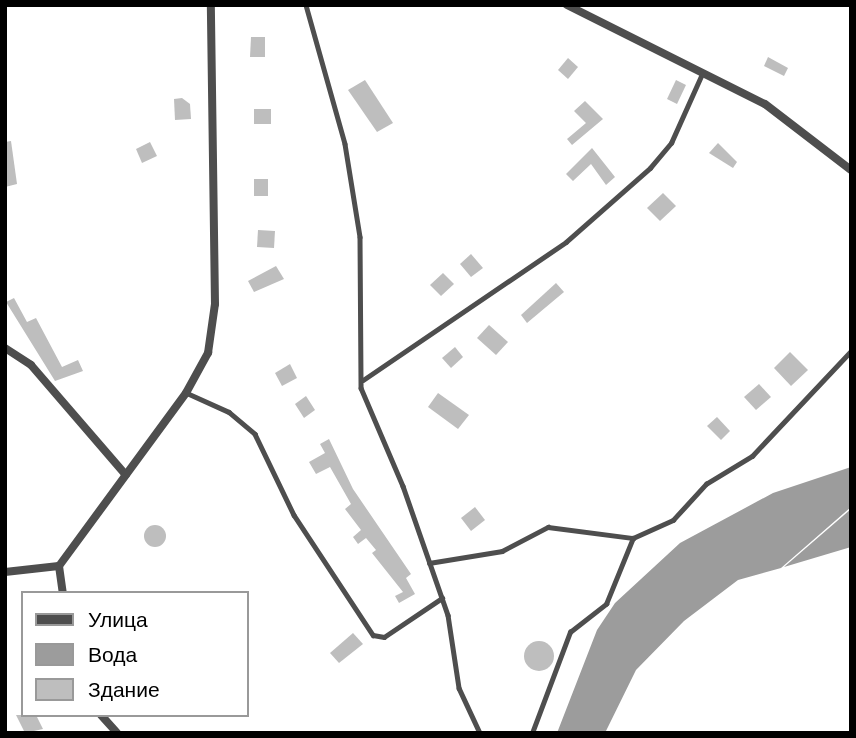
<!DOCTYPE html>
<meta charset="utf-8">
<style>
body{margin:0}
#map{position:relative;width:856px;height:738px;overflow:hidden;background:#fff;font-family:Helvetica,sans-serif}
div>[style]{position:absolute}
.water>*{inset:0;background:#9c9c9c}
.building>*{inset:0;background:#bebebe}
.round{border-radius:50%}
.lane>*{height:4.5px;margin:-2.25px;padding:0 2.25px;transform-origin:2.25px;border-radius:2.25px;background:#4e4e4e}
.street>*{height:8px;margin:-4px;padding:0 4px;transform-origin:4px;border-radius:4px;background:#4e4e4e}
span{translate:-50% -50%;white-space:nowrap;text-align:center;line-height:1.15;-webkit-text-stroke:7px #fff;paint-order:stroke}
.frame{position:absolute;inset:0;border:7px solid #000;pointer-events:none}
.legend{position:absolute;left:21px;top:591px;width:228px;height:126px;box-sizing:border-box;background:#fff;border:2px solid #999;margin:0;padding:9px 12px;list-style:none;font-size:21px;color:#000}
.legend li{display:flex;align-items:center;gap:14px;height:35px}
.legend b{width:35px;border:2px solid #999}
</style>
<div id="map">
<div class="water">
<div style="clip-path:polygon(851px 467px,851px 507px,781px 568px,738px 580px,684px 621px,636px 670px,605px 733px,557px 733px,597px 630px,615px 603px,680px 543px,773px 493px)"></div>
<div style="clip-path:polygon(851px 509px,851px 547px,784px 567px)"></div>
</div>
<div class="building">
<div style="clip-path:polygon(251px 37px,265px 37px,265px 57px,250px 57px)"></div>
<div style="clip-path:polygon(768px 57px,788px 68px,784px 76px,764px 66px)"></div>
<div style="clip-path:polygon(568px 58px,578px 67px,568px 79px,558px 70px)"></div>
<div style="clip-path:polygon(365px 80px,393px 123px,377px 132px,348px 90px)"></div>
<div style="clip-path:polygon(676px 80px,686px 85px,677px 104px,667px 99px)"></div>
<div style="clip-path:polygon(182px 98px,190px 104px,191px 119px,175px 120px,174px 99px)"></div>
<div style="clip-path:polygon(585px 101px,603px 119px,572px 145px,567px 139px,586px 123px,574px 111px)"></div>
<div style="clip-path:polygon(254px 109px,271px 109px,271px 124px,254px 124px)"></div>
<div style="clip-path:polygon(11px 141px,17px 184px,5px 187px,5px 142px)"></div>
<div style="clip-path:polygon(150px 142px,157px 156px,142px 163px,136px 149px)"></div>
<div style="clip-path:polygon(718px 143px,737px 162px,733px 168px,709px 153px)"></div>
<div style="clip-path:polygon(592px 148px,615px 177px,606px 185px,591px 164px,573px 181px,566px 174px)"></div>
<div style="clip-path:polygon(254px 179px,268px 179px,268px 196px,254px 196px)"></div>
<div style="clip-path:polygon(663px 193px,676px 206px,660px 221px,647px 208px)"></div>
<div style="clip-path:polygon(258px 230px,275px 231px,274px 248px,257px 247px)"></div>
<div style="clip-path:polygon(471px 254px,483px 268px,471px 277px,460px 264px)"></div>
<div style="clip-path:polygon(276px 266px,284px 279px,254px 292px,248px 281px)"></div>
<div style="clip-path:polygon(443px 273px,454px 284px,441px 296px,430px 285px)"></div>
<div style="clip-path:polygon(556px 283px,564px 292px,527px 323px,521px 315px)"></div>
<div style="clip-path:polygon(14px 298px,27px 322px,36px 318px,62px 367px,78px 360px,83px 371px,55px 381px,6px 302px)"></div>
<div style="clip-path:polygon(489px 325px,508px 342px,496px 355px,477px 338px)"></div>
<div style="clip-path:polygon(455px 347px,463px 357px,451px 368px,442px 358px)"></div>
<div style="clip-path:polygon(790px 352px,808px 370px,791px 386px,774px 368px)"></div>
<div style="clip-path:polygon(290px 364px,297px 378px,282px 386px,275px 373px)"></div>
<div style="clip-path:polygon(759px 384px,771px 397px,756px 410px,744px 397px)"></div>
<div style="clip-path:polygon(438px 393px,469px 415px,458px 429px,428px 407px)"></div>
<div style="clip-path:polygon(306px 396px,315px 410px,304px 418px,295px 404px)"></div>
<div style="clip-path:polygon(717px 417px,730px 431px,721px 440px,707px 426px)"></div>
<div style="clip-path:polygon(329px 439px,353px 489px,411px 574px,406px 578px,415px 594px,399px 603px,395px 596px,403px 592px,372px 553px,376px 550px,366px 538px,358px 544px,353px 537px,361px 530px,345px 509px,351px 504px,330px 467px,316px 474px,309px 462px,325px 453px,320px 444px)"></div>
<div style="clip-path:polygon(475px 507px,485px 520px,471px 531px,461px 518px)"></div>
<div class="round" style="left:144px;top:525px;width:22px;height:22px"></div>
<div style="clip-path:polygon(353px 633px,363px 644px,339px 663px,330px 653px)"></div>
<div class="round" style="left:524px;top:641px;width:30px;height:30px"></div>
<div style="clip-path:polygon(16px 715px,36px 715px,43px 729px,25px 733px)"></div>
</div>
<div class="lane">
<div style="left:306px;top:5px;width:144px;rotate:74.3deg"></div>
<div style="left:345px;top:144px;width:94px;rotate:80.8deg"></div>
<div style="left:360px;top:237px;width:151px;rotate:89.6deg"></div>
<div style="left:361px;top:388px;width:107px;rotate:66.8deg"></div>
<div style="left:403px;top:486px;width:137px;rotate:70.8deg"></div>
<div style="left:448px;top:615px;width:74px;rotate:81.4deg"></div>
<div style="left:459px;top:688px;width:50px;rotate:65deg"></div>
<div style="left:363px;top:380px;width:245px;rotate:-34.2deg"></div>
<div style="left:566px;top:242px;width:112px;rotate:-41.4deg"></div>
<div style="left:650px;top:168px;width:33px;rotate:-50deg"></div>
<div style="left:671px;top:143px;width:76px;rotate:-65.8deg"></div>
<div style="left:187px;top:393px;width:46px;rotate:24.3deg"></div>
<div style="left:229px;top:412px;width:34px;rotate:40deg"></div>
<div style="left:255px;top:434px;width:90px;rotate:64.3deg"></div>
<div style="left:294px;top:515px;width:144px;rotate:56.6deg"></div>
<div style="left:373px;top:635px;width:11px;rotate:10deg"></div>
<div style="left:384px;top:637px;width:70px;rotate:-33.9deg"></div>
<div style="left:429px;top:563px;width:74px;rotate:-9.3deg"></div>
<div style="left:502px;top:551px;width:52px;rotate:-27.6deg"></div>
<div style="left:548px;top:527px;width:86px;rotate:7.4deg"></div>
<div style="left:532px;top:733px;width:108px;rotate:-69.4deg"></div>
<div style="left:570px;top:632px;width:46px;rotate:-37.9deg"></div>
<div style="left:606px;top:604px;width:71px;rotate:-67.8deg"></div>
<div style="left:633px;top:538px;width:44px;rotate:-24.2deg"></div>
<div style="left:673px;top:520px;width:49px;rotate:-47.5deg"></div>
<div style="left:706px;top:484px;width:54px;rotate:-31.3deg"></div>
<div style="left:752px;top:456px;width:144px;rotate:-46.7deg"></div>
</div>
<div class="street">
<div style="left:567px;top:5px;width:221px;rotate:26.6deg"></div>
<div style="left:765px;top:104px;width:108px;rotate:37.5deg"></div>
<div style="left:5px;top:348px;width:31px;rotate:33deg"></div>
<div style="left:31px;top:365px;width:145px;rotate:49.2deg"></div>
<div style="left:59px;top:566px;width:27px;rotate:82deg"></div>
<div style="left:5px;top:572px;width:54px;rotate:-6.3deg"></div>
<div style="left:59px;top:566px;width:215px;rotate:-53.7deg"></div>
<div style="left:186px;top:393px;width:46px;rotate:-61.2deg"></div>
<div style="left:208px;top:353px;width:49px;rotate:-81.9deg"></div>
<div style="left:215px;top:304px;width:299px;rotate:-90.8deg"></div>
<div style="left:101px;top:715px;width:24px;rotate:48deg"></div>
</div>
<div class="frame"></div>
<ul class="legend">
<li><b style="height:9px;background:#4e4e4e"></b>Улица</li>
<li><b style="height:19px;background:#9c9c9c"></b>Вода</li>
<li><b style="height:19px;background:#bebebe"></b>Здание</li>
</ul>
</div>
